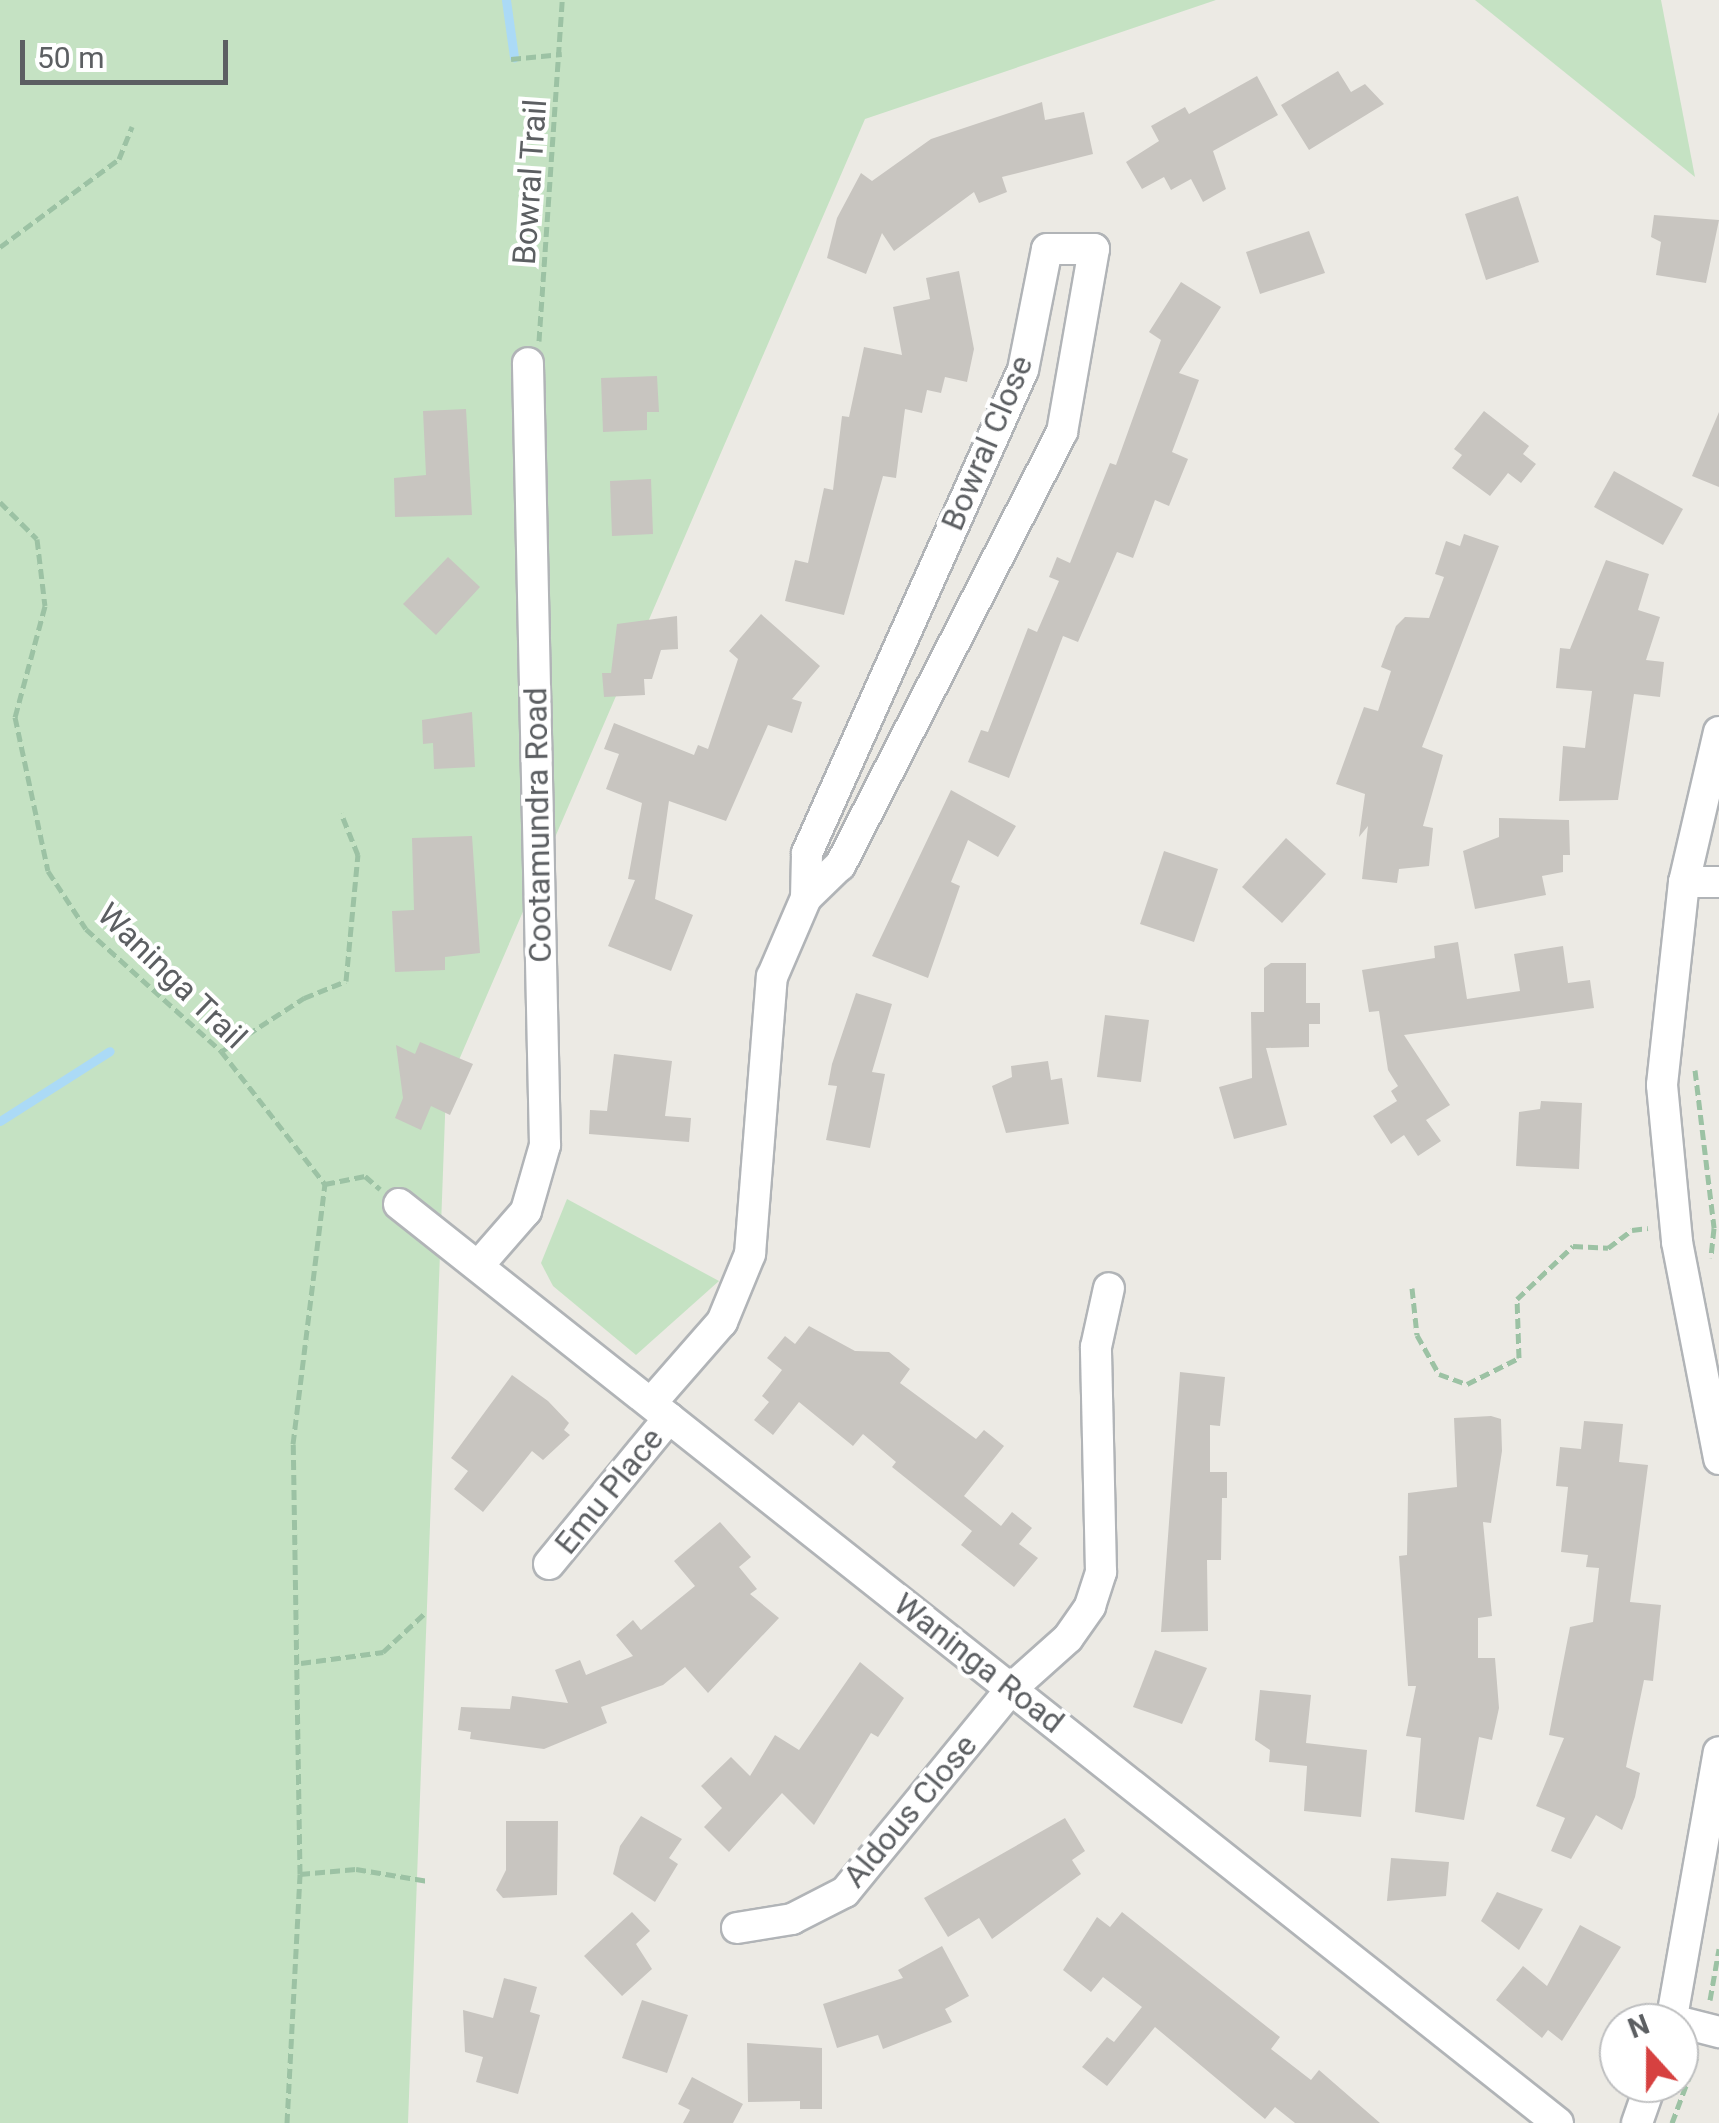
<!DOCTYPE html>
<style>
body{margin:0}
#map{position:relative;width:1719px;height:2123px;overflow:hidden;background:#eceae4;font-family:Roboto,sans-serif}
div>[style]{position:absolute}
.green>*{inset:0;background:#c5e2c3}
.stream>*{height:9px;margin:-4.5px;padding:0 4.5px;transform-origin:4.5px;border-radius:4.5px;background:#abdaf6}
.building>*{inset:0;background:#c8c5c0}
.path>*{height:5px;margin-top:-2.5px;transform-origin:0;background:repeating-linear-gradient(90deg,#9cc2a4 0 10px,transparent 0 15px)}
.roads{filter:drop-shadow(2px 0 #b1b4b7) drop-shadow(-2px 0 #b1b4b7) drop-shadow(0 2px #b1b4b7) drop-shadow(0 -2px #b1b4b7)}
.minor>*{height:30px;margin:-15px;padding:0 15px;transform-origin:15px;border-radius:15px;background:#fff}
span{translate:-50% -50%;white-space:nowrap;text-align:center;line-height:1.15;-webkit-text-stroke:8px #fff;paint-order:stroke}
.street-label{font-size:32px;color:#5c5f62}
.north{position:absolute;left:1599px;top:2003px;width:100px;height:100px;box-sizing:border-box;background:#fff;border:2px solid #bebfc0;border-radius:50%;rotate:339deg;font-size:28px;font-weight:700;line-height:40px;text-align:center;color:#5c5f62}
.north::after{content:'';display:block;margin:auto;width:35px;height:45px;background:#d64140;clip-path:polygon(50% 0,100% 100%,50% 72%,0 100%)}
.scale{position:absolute;left:20px;top:40px;width:208px;height:45px;box-sizing:border-box;border:5px solid #5c5f62;border-top:0;padding-left:12px;font-size:30px;line-height:35px;white-space:nowrap;color:#5c5f62;-webkit-text-stroke:8px #fff;paint-order:stroke}
</style>
<div id="map">
<div class="green">
<div style="clip-path:polygon(0 0,1216px 0,865px 119px,446px 1090px,408px 2123px,0 2123px)"></div>
<div style="clip-path:polygon(1475px 0,1661px 0,1695px 177px)"></div>
<div style="clip-path:polygon(567px 1199px,719px 1281px,636px 1355px,553px 1286px,541px 1263px)"></div>
</div>
<div class="stream">
<div style="left:506px;top:0;width:58px;rotate:82deg"></div>
<div style="left:0;top:1121px;width:130px;rotate:-32.5deg"></div>
</div>
<div class="building">
<div style="clip-path:polygon(1338px 71px,1351px 92px,1365px 84px,1384px 104px,1309px 150px,1281px 105px)"></div>
<div style="clip-path:polygon(1257px 76px,1278px 115px,1213px 151px,1226px 189px,1203px 202px,1191px 179px,1171px 190px,1164px 177px,1142px 189px,1126px 162px,1159px 141px,1151px 126px,1185px 107px,1189px 114px)"></div>
<div style="clip-path:polygon(1042px 102px,1045px 120px,1084px 112px,1093px 154px,1002px 177px,1007px 192px,979px 203px,974px 192px,894px 251px,882px 233px,866px 274px,827px 258px,837px 218px,861px 173px,872px 181px,931px 139px)"></div>
<div style="clip-path:polygon(1518px 196px,1539px 262px,1486px 280px,1465px 214px)"></div>
<div style="clip-path:polygon(1654px 215px,1719px 220px,1706px 283px,1656px 275px,1661px 242px,1651px 237px)"></div>
<div style="clip-path:polygon(1309px 231px,1325px 273px,1260px 294px,1246px 252px)"></div>
<div style="clip-path:polygon(959px 271px,974px 349px,967px 382px,945px 377px,941px 393px,927px 390px,922px 413px,905px 409px,896px 478px,883px 476px,844px 615px,785px 601px,795px 560px,808px 563px,824px 488px,833px 490px,842px 416px,849px 417px,864px 347px,902px 355px,893px 307px,930px 299px,926px 278px)"></div>
<div style="clip-path:polygon(1181px 282px,1221px 307px,1179px 373px,1199px 380px,1172px 452px,1188px 459px,1169px 506px,1155px 500px,1133px 558px,1117px 552px,1078px 642px,1063px 636px,1009px 778px,968px 762px,981px 730px,988px 732px,1028px 628px,1037px 632px,1059px 581px,1049px 577px,1057px 557px,1070px 563px,1110px 463px,1116px 465px,1161px 340px,1149px 332px)"></div>
<div style="clip-path:polygon(657px 376px,659px 412px,647px 412px,647px 430px,603px 432px,601px 378px)"></div>
<div style="clip-path:polygon(466px 409px,472px 515px,395px 517px,394px 478px,426px 475px,423px 411px)"></div>
<div style="clip-path:polygon(1484px 411px,1529px 446px,1523px 454px,1536px 464px,1521px 483px,1508px 473px,1490px 496px,1452px 468px,1462px 455px,1454px 449px)"></div>
<div style="clip-path:polygon(1719px 412px,1719px 487px,1692px 476px)"></div>
<div style="clip-path:polygon(1614px 471px,1683px 509px,1663px 545px,1594px 507px)"></div>
<div style="clip-path:polygon(651px 479px,653px 534px,612px 536px,610px 481px)"></div>
<div style="clip-path:polygon(1464px 534px,1499px 546px,1422px 747px,1443px 755px,1423px 826px,1433px 828px,1429px 866px,1399px 869px,1397px 883px,1362px 879px,1368px 826px,1359px 837px,1365px 794px,1336px 784px,1364px 707px,1378px 711px,1391px 671px,1381px 667px,1396px 626px,1405px 617px,1429px 618px,1444px 577px,1435px 574px,1446px 541px,1460px 546px)"></div>
<div style="clip-path:polygon(448px 557px,480px 587px,436px 635px,403px 604px)"></div>
<div style="clip-path:polygon(1606px 560px,1649px 574px,1638px 610px,1660px 617px,1646px 660px,1664px 662px,1660px 697px,1634px 694px,1618px 800px,1559px 801px,1563px 746px,1585px 748px,1592px 691px,1556px 688px,1560px 648px,1570px 649px)"></div>
<div style="clip-path:polygon(761px 614px,820px 666px,792px 699px,802px 702px,792px 733px,768px 725px,726px 821px,669px 801px,655px 899px,693px 915px,671px 971px,608px 946px,635px 880px,628px 879px,642px 803px,606px 789px,619px 754px,604px 749px,614px 723px,694px 755px,698px 745px,708px 749px,738px 659px,729px 651px)"></div>
<div style="clip-path:polygon(677px 616px,678px 649px,661px 650px,652px 679px,644px 679px,645px 695px,604px 697px,602px 673px,611px 673px,617px 624px)"></div>
<div style="clip-path:polygon(472px 712px,475px 767px,434px 769px,433px 743px,423px 744px,422px 720px)"></div>
<div style="clip-path:polygon(951px 790px,1016px 826px,998px 857px,968px 840px,951px 882px,960px 886px,928px 978px,872px 956px)"></div>
<div style="clip-path:polygon(1499px 818px,1569px 820px,1570px 855px,1563px 855px,1563px 872px,1542px 876px,1546px 895px,1475px 909px,1463px 851px,1499px 837px)"></div>
<div style="clip-path:polygon(472px 836px,480px 953px,445px 957px,445px 970px,395px 972px,392px 911px,414px 910px,412px 838px)"></div>
<div style="clip-path:polygon(1286px 838px,1326px 874px,1282px 923px,1242px 887px)"></div>
<div style="clip-path:polygon(1164px 851px,1218px 869px,1194px 942px,1140px 924px)"></div>
<div style="clip-path:polygon(1458px 942px,1467px 999px,1520px 991px,1514px 954px,1563px 946px,1568px 983px,1590px 980px,1594px 1008px,1404px 1035px,1450px 1105px,1426px 1120px,1441px 1141px,1418px 1156px,1404px 1135px,1391px 1144px,1373px 1116px,1397px 1101px,1391px 1091px,1398px 1086px,1388px 1070px,1379px 1011px,1369px 1012px,1362px 970px,1435px 958px,1434px 946px)"></div>
<div style="clip-path:polygon(1271px 963px,1306px 963px,1306px 1003px,1320px 1003px,1320px 1024px,1309px 1024px,1309px 1047px,1266px 1048px,1287px 1125px,1234px 1139px,1219px 1087px,1252px 1078px,1251px 1012px,1264px 1012px,1264px 968px)"></div>
<div style="clip-path:polygon(856px 993px,892px 1004px,872px 1072px,885px 1074px,870px 1148px,826px 1140px,837px 1086px,828px 1085px,832px 1064px)"></div>
<div style="clip-path:polygon(1105px 1015px,1149px 1020px,1141px 1082px,1097px 1077px)"></div>
<div style="clip-path:polygon(420px 1042px,473px 1064px,450px 1115px,431px 1106px,421px 1130px,395px 1118px,403px 1098px,396px 1045px,415px 1054px)"></div>
<div style="clip-path:polygon(614px 1054px,672px 1061px,665px 1116px,691px 1118px,689px 1142px,589px 1134px,590px 1110px,607px 1111px)"></div>
<div style="clip-path:polygon(1048px 1061px,1051px 1080px,1062px 1078px,1069px 1124px,1006px 1133px,992px 1086px,1012px 1077px,1011px 1066px)"></div>
<div style="clip-path:polygon(1541px 1101px,1582px 1103px,1579px 1169px,1516px 1166px,1519px 1112px,1540px 1109px)"></div>
<div style="clip-path:polygon(809px 1326px,855px 1351px,889px 1352px,910px 1369px,900px 1383px,976px 1439px,984px 1430px,1004px 1446px,964px 1496px,1001px 1526px,1012px 1512px,1032px 1528px,1019px 1544px,1038px 1558px,1014px 1587px,961px 1545px,972px 1531px,892px 1467px,896px 1462px,863px 1434px,853px 1446px,799px 1402px,773px 1435px,754px 1420px,769px 1402px,762px 1396px,782px 1370px,767px 1358px,785px 1336px,795px 1344px)"></div>
<div style="clip-path:polygon(1180px 1372px,1225px 1377px,1220px 1426px,1210px 1425px,1210px 1472px,1227px 1472px,1227px 1498px,1222px 1498px,1221px 1560px,1207px 1560px,1208px 1631px,1161px 1632px)"></div>
<div style="clip-path:polygon(512px 1375px,548px 1401px,569px 1423px,564px 1430px,570px 1435px,543px 1460px,532px 1451px,483px 1512px,454px 1489px,468px 1471px,451px 1458px)"></div>
<div style="clip-path:polygon(1491px 1416px,1501px 1419px,1502px 1451px,1491px 1523px,1483px 1522px,1492px 1616px,1478px 1618px,1478px 1658px,1495px 1658px,1499px 1708px,1492px 1740px,1479px 1737px,1464px 1820px,1415px 1812px,1421px 1738px,1406px 1736px,1416px 1686px,1408px 1686px,1399px 1556px,1407px 1555px,1408px 1493px,1457px 1487px,1454px 1418px)"></div>
<div style="clip-path:polygon(1584px 1421px,1623px 1424px,1619px 1462px,1648px 1465px,1630px 1602px,1661px 1605px,1653px 1681px,1644px 1680px,1626px 1767px,1640px 1773px,1635px 1797px,1622px 1830px,1596px 1815px,1571px 1859px,1551px 1851px,1565px 1818px,1536px 1806px,1564px 1738px,1549px 1735px,1570px 1627px,1593px 1622px,1599px 1568px,1586px 1567px,1588px 1555px,1561px 1552px,1568px 1487px,1556px 1486px,1560px 1447px,1581px 1449px)"></div>
<div style="clip-path:polygon(720px 1522px,751px 1557px,739px 1567px,757px 1589px,750px 1594px,779px 1618px,708px 1693px,685px 1667px,663px 1685px,601px 1707px,607px 1723px,544px 1749px,470px 1739px,471px 1732px,458px 1730px,461px 1707px,510px 1709px,512px 1696px,568px 1703px,555px 1670px,580px 1660px,586px 1675px,633px 1656px,616px 1635px,633px 1620px,641px 1630px,695px 1586px,674px 1561px)"></div>
<div style="clip-path:polygon(1155px 1650px,1207px 1668px,1182px 1724px,1133px 1707px)"></div>
<div style="clip-path:polygon(860px 1662px,904px 1698px,878px 1737px,871px 1733px,814px 1825px,782px 1793px,729px 1852px,704px 1827px,722px 1808px,701px 1786px,731px 1757px,750px 1776px,775px 1735px,799px 1750px)"></div>
<div style="clip-path:polygon(1260px 1690px,1311px 1695px,1306px 1743px,1367px 1750px,1361px 1817px,1304px 1811px,1307px 1766px,1269px 1762px,1270px 1750px,1255px 1740px)"></div>
<div style="clip-path:polygon(641px 1816px,682px 1839px,669px 1858px,678px 1864px,655px 1902px,613px 1874px,620px 1846px)"></div>
<div style="clip-path:polygon(1065px 1818px,1085px 1851px,1072px 1860px,1081px 1874px,992px 1939px,979px 1918px,948px 1937px,924px 1898px)"></div>
<div style="clip-path:polygon(506px 1821px,558px 1821px,557px 1895px,503px 1898px,496px 1890px,506px 1870px)"></div>
<div style="clip-path:polygon(1391px 1858px,1449px 1862px,1446px 1896px,1387px 1901px)"></div>
<div style="clip-path:polygon(1497px 1892px,1543px 1909px,1519px 1950px,1481px 1921px)"></div>
<div style="clip-path:polygon(632px 1912px,650px 1931px,636px 1944px,652px 1969px,622px 1996px,584px 1956px)"></div>
<div style="clip-path:polygon(1122px 1912px,1280px 2037px,1271px 2049px,1311px 2080px,1319px 2070px,1380px 2123px,1295px 2123px,1275px 2107px,1265px 2119px,1155px 2027px,1107px 2086px,1082px 2067px,1107px 2037px,1114px 2042px,1142px 2007px,1103px 1977px,1091px 1992px,1063px 1970px,1097px 1917px,1110px 1927px)"></div>
<div style="clip-path:polygon(1580px 1925px,1621px 1947px,1562px 2041px,1548px 2030px,1542px 2038px,1496px 2000px,1523px 1966px,1547px 1986px)"></div>
<div style="clip-path:polygon(942px 1946px,969px 1996px,945px 2009px,952px 2022px,883px 2049px,878px 2035px,837px 2048px,823px 2004px,903px 1978px,898px 1970px)"></div>
<div style="clip-path:polygon(504px 1978px,537px 1987px,530px 2012px,540px 2015px,518px 2094px,476px 2082px,483px 2057px,465px 2052px,463px 2010px,493px 2018px)"></div>
<div style="clip-path:polygon(642px 2000px,688px 2015px,667px 2073px,622px 2058px)"></div>
<div style="clip-path:polygon(747px 2043px,822px 2048px,822px 2109px,800px 2109px,800px 2101px,748px 2102px)"></div>
<div style="clip-path:polygon(692px 2077px,743px 2104px,733px 2123px,683px 2123px,690px 2110px,678px 2104px)"></div>
</div>
<div class="path">
<div style="left:511px;top:59px;width:51px;rotate:-5.6deg"></div>
<div style="left:0;top:247px;width:148px;rotate:-36.5deg"></div>
<div style="left:119px;top:159px;width:35px;rotate:-68deg"></div>
<div style="left:539px;top:341px;width:342px;rotate:-86.1deg"></div>
<div style="left:0;top:502px;width:52px;rotate:45deg"></div>
<div style="left:37px;top:539px;width:67px;rotate:83.2deg"></div>
<div style="left:45px;top:606px;width:115px;rotate:105.1deg"></div>
<div style="left:15px;top:717px;width:157px;rotate:77.9deg"></div>
<div style="left:48px;top:871px;width:69px;rotate:56.8deg"></div>
<div style="left:86px;top:929px;width:182px;rotate:42.1deg"></div>
<div style="left:221px;top:1051px;width:169px;rotate:52deg"></div>
<div style="left:222px;top:1051px;width:98px;rotate:-32.9deg"></div>
<div style="left:304px;top:998px;width:45px;rotate:-22deg"></div>
<div style="left:346px;top:981px;width:127px;rotate:-84.6deg"></div>
<div style="left:358px;top:855px;width:45px;rotate:-112deg"></div>
<div style="left:1695px;top:1070px;width:159px;rotate:83.1deg"></div>
<div style="left:1714px;top:1228px;width:30px;rotate:96deg"></div>
<div style="left:1412px;top:1288px;width:47px;rotate:83.9deg"></div>
<div style="left:1417px;top:1335px;width:45px;rotate:60.6deg"></div>
<div style="left:1439px;top:1374px;width:30px;rotate:20deg"></div>
<div style="left:1467px;top:1384px;width:58px;rotate:-26.6deg"></div>
<div style="left:1519px;top:1358px;width:59px;rotate:-91.9deg"></div>
<div style="left:1517px;top:1299px;width:77px;rotate:-43.4deg"></div>
<div style="left:1573px;top:1246px;width:35px;rotate:3deg"></div>
<div style="left:1608px;top:1248px;width:30px;rotate:-37deg"></div>
<div style="left:1632px;top:1230px;width:16px;rotate:-7deg"></div>
<div style="left:301px;top:1663px;width:83px;rotate:-7.6deg"></div>
<div style="left:383px;top:1652px;width:56px;rotate:-42.8deg"></div>
<div style="left:300px;top:1874px;width:56px;rotate:-5.1deg"></div>
<div style="left:356px;top:1869px;width:73px;rotate:9.5deg"></div>
<div style="left:1710px;top:2000px;width:52px;rotate:-80deg"></div>
<div style="left:287px;top:2123px;width:249px;rotate:-87deg"></div>
<div style="left:300px;top:1874px;width:430px;rotate:-90.9deg"></div>
<div style="left:293px;top:1444px;width:262px;rotate:-83deg"></div>
<div style="left:325px;top:1184px;width:41px;rotate:-11.3deg"></div>
<div style="left:365px;top:1176px;width:20px;rotate:41deg"></div>
<div style="left:1672px;top:2123px;width:72px;rotate:-69.5deg"></div>
</div>
<div class="roads">
<div class="minor">
<div style="left:1719px;top:732px;width:154px;rotate:103.1deg"></div>
<div style="left:1684px;top:882px;width:204px;rotate:96.2deg"></div>
<div style="left:1662px;top:1085px;width:158px;rotate:84.5deg"></div>
<div style="left:1677px;top:1242px;width:221px;rotate:79deg"></div>
<div style="left:1684px;top:882px;width:35px"></div>
<div style="left:399px;top:1204px;width:1479px;rotate:38.41deg"></div>
<div style="left:478px;top:1266px;width:73px;rotate:-48.9deg"></div>
<div style="left:526px;top:1211px;width:69px;rotate:-73.9deg"></div>
<div style="left:545px;top:1145px;width:782px;rotate:-91.25deg"></div>
<div style="left:651px;top:1403px;width:108px;rotate:-48.8deg"></div>
<div style="left:722px;top:1322px;width:74px;rotate:-67.6deg"></div>
<div style="left:750px;top:1254px;width:278px;rotate:-85.5deg"></div>
<div style="left:772px;top:977px;width:86px;rotate:-66.7deg"></div>
<div style="left:806px;top:898px;width:45px;rotate:-88.7deg"></div>
<div style="left:807px;top:853px;width:529px;rotate:-65.91deg"></div>
<div style="left:1023px;top:370px;width:123px;rotate:-78.8deg"></div>
<div style="left:1047px;top:249px;width:47px"></div>
<div style="left:1094px;top:249px;width:186px;rotate:99.9deg"></div>
<div style="left:1062px;top:432px;width:487px;rotate:117.1deg"></div>
<div style="left:840px;top:865px;width:47px;rotate:135.9deg"></div>
<div style="left:549px;top:1564px;width:189px;rotate:-50.6deg"></div>
<div style="left:737px;top:1928px;width:56px;rotate:-9.3deg"></div>
<div style="left:792px;top:1919px;width:59px;rotate:-27deg"></div>
<div style="left:845px;top:1892px;width:262px;rotate:-50.7deg"></div>
<div style="left:1011px;top:1689px;width:76px;rotate:-41.8deg"></div>
<div style="left:1068px;top:1638px;width:39px;rotate:-55deg"></div>
<div style="left:1090px;top:1606px;width:36px;rotate:-72deg"></div>
<div style="left:1101px;top:1572px;width:225px;rotate:-91.3deg"></div>
<div style="left:1096px;top:1347px;width:60px;rotate:-77.6deg"></div>
<div style="left:1672px;top:2020px;width:49px;rotate:14.3deg"></div>
<div style="left:1671px;top:2023px;width:275px;rotate:-80deg"></div>
<div style="left:1637px;top:2123px;width:42px;rotate:-70.7deg"></div>
</div>
</div>
<div class="street-label">
<span style="left:530px;top:182px;rotate:-86deg">Bowral Trail</span>
<span style="left:987px;top:443px;rotate:-67deg">Bowral Close</span>
<span style="left:538px;top:825px;rotate:-91deg">Cootamundra Road</span>
<span style="left:172px;top:976px;rotate:44deg">Waninga Trail</span>
<span style="left:609px;top:1491px;rotate:-51deg">Emu Place</span>
<span style="left:979px;top:1663px;rotate:38deg">Waninga Road</span>
<span style="left:910px;top:1811px;rotate:-50deg">Aldous Close</span>
</div>
<div class="north">N</div>
<div class="scale">50 m</div>
</div>
